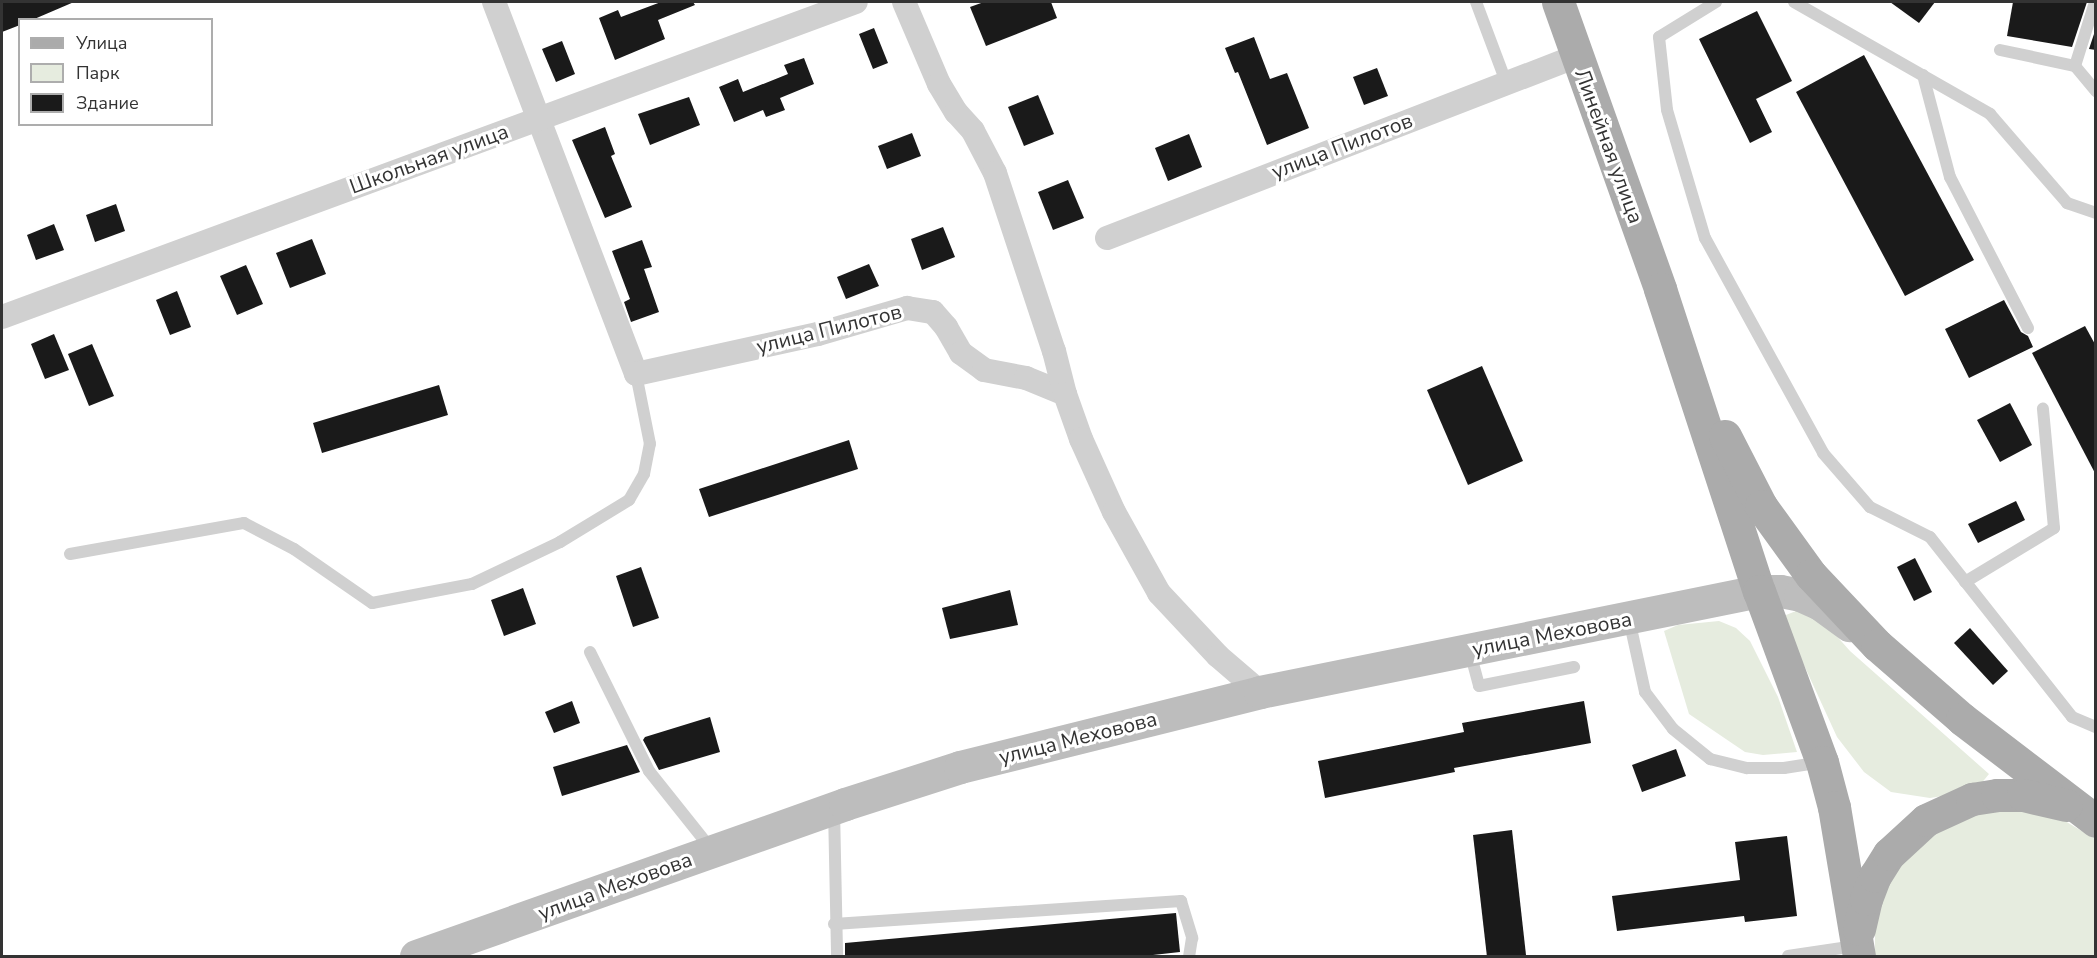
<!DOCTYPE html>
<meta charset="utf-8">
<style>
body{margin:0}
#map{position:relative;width:2097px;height:958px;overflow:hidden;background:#fff;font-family:"Nunito Sans",sans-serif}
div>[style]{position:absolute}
.green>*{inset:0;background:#e6ecdf}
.building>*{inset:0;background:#1a1a1a}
.lane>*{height:12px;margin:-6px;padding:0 6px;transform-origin:6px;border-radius:6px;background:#d0d0d0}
.street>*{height:24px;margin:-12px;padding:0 12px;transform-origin:12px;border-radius:12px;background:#d0d0d0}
.secondary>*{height:33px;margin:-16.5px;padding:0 16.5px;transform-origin:16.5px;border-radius:16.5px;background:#bdbdbd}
.primary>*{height:33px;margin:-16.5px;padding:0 16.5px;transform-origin:16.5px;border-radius:16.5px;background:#ababab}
span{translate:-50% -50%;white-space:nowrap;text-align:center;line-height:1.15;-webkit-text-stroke:6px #fff;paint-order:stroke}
.street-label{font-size:21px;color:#333}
.frame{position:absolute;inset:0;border:3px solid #333;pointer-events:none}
.legend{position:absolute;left:18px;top:18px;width:195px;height:108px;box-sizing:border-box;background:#fff;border:2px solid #adadad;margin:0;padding:8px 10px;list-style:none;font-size:18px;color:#333}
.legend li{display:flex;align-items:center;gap:12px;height:30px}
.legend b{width:30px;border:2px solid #adadad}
</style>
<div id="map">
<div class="green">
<div style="clip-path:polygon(1801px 609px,1818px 615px,1850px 651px,1989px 774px,1980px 785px,1961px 793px,1930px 798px,1891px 792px,1864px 772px,1837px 737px,1787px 628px,1786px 615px)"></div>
<div style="clip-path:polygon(1719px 621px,1736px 628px,1750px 641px,1778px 697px,1797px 752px,1763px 755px,1745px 752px,1689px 714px,1664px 631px,1678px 625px)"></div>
<div style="clip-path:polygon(2013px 809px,2065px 821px,2095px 839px,2095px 956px,1875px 956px,1875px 930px,1881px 904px,1891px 880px,1906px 858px,1937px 831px,1973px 815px)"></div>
</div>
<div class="building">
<div style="clip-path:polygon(2px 2px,74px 2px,32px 20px,20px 20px,20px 25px,2px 32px)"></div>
<div style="clip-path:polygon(661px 2px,693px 2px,695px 5px,658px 20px,665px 39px,615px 60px,599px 18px,618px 10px,621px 17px)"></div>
<div style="clip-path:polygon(984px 2px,1051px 2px,1057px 18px,986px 46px,970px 7px)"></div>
<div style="clip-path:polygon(1890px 2px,1935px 2px,1919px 23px)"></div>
<div style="clip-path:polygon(2013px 2px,2087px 2px,2072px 47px,2007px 36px)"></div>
<div style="clip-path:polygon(1757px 11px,1792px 81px,1756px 99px,1772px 132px,1750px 143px,1699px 39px)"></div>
<div style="clip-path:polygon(874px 28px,888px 63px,873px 69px,859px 34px)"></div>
<div style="clip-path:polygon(2096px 28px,2096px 50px,2089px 49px)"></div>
<div style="clip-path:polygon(1254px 37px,1270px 79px,1287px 73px,1309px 128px,1267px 145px,1238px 72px,1235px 73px,1225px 48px)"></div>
<div style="clip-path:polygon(562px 41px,575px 74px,556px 82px,542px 49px)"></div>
<div style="clip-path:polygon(1864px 55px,1974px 260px,1905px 296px,1796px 92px)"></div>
<div style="clip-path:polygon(804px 58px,814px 84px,780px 98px,785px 110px,766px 117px,763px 110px,734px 122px,719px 87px,738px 79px,743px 92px,788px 74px,784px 65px)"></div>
<div style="clip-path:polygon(1377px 68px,1388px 96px,1364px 105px,1353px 77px)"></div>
<div style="clip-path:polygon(1038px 95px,1054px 134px,1024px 146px,1008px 107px)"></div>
<div style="clip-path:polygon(689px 97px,700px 125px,650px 145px,638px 114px)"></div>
<div style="clip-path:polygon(605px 127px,615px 154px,611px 156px,632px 207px,605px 218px,572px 140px)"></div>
<div style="clip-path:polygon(912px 133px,921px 156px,887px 169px,878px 146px)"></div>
<div style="clip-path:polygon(1189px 134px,1202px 167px,1168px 181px,1155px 148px)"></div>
<div style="clip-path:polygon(1068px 180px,1084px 218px,1053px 230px,1038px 192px)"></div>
<div style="clip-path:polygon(116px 204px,125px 231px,95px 242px,86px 215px)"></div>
<div style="clip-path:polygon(54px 224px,64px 250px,36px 260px,27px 235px)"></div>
<div style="clip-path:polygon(943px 227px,955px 257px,922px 270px,911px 239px)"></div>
<div style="clip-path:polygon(312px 239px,326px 274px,290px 288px,276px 253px)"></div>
<div style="clip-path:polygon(642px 240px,652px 267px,644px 269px,659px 312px,631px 322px,624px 302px,630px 299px,612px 251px)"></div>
<div style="clip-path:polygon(869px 264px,879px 286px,846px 299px,837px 277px)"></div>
<div style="clip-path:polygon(246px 265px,263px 304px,237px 315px,220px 276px)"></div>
<div style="clip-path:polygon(177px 291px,191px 327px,170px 335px,156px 300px)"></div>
<div style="clip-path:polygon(2004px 300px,2021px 332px,2028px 336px,2033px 347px,1969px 378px,1945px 329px)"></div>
<div style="clip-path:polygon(2085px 326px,2096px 346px,2096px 475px,2032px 353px)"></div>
<div style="clip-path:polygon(54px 334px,69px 370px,45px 379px,31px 344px)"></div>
<div style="clip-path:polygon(92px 344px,114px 396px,89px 406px,68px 354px)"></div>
<div style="clip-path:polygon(1482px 366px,1523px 461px,1468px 485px,1427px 390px)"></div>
<div style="clip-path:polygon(439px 385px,448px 415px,322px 453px,313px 423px)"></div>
<div style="clip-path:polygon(2010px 403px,2032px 445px,2000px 462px,1977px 420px)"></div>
<div style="clip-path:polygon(849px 440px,858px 469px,709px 517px,699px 489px)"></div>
<div style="clip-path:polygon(2016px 501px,2025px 520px,1978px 543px,1968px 524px)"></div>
<div style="clip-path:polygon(1915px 558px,1932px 592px,1914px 601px,1897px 567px)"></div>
<div style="clip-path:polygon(641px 567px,659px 618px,633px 627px,616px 576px)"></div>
<div style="clip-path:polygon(523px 588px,536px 624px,504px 636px,491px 600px)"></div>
<div style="clip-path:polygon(1010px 590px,1018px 625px,950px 639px,942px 608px)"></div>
<div style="clip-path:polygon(1970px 628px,2008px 671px,1993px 685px,1954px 643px)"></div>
<div style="clip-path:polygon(572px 701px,580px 723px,554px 733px,545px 712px)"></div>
<div style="clip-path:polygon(1584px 701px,1591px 743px,1454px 768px,1455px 772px,1325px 798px,1318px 761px,1464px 732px,1462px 723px)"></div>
<div style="clip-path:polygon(710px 717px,720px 752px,659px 770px,643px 740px,645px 737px)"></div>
<div style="clip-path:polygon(627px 745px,640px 772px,562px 796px,553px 767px)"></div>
<div style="clip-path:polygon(1676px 749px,1686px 776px,1642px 792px,1632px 765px)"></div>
<div style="clip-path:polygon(1512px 830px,1526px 955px,1487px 957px,1473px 835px)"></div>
<div style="clip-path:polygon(1787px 836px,1797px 916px,1745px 922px,1744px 916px,1617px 931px,1612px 896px,1740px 880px,1735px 842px)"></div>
<div style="clip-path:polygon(1176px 913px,1180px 952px,1135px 957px,845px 957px,845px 943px)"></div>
</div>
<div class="lane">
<div style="left:1476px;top:2px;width:85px;rotate:69.4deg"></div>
<div style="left:1716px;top:2px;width:67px;rotate:148.4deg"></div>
<div style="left:1659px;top:37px;width:73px;rotate:83.7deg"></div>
<div style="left:1667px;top:110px;width:134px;rotate:73.5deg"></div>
<div style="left:1705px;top:238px;width:245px;rotate:61.2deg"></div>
<div style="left:1823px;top:453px;width:72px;rotate:49deg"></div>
<div style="left:1870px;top:507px;width:67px;rotate:26.6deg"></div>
<div style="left:1930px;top:537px;width:229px;rotate:51.7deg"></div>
<div style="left:2072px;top:717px;width:26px;rotate:23deg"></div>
<div style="left:1794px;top:2px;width:226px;rotate:29.7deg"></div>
<div style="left:1990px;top:114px;width:118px;rotate:49.1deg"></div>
<div style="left:2067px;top:203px;width:31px;rotate:19deg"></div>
<div style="left:2000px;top:50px;width:77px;rotate:12deg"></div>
<div style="left:2075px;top:66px;width:33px;rotate:50deg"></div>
<div style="left:2075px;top:66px;width:67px;rotate:-72.6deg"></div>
<div style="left:1923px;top:75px;width:106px;rotate:75.2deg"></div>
<div style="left:1950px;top:177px;width:170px;rotate:62.7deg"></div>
<div style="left:70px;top:554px;width:177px;rotate:-10.1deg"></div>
<div style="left:244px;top:523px;width:56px;rotate:27.5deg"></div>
<div style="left:294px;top:549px;width:95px;rotate:34.7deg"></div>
<div style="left:372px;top:603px;width:102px;rotate:-10.8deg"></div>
<div style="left:472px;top:584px;width:98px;rotate:-25.5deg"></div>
<div style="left:560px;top:542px;width:81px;rotate:-31.3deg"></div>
<div style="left:629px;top:500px;width:30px;rotate:-60deg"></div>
<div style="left:644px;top:474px;width:31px;rotate:-79deg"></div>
<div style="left:650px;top:444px;width:71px;rotate:-101.3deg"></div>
<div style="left:1965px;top:582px;width:104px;rotate:-31.2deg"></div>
<div style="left:2054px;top:528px;width:120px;rotate:-95.3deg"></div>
<div style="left:1629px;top:619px;width:75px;rotate:77.6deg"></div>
<div style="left:1645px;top:692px;width:46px;rotate:52.9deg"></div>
<div style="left:1673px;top:729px;width:48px;rotate:39deg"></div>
<div style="left:1710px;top:759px;width:38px;rotate:14deg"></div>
<div style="left:1747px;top:768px;width:37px"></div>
<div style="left:1784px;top:768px;width:37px;rotate:-9deg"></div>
<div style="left:590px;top:652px;width:133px;rotate:63.6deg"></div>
<div style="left:649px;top:771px;width:101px;rotate:51.4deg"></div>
<div style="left:1470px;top:652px;width:35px;rotate:75deg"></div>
<div style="left:1479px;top:686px;width:97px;rotate:-11.3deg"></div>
<div style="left:834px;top:809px;width:147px;rotate:88.8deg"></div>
<div style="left:834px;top:924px;width:348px;rotate:-3.8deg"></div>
<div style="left:1181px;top:901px;width:39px;rotate:73deg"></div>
<div style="left:1192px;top:938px;width:18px;rotate:99deg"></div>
<div style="left:1788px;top:956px;width:68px;rotate:-8.5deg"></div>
</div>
<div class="street">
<div style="left:494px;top:2px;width:398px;rotate:69.1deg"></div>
<div style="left:636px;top:374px;width:186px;rotate:-12.4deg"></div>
<div style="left:818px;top:334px;width:93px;rotate:-16.3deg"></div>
<div style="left:907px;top:308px;width:26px;rotate:9deg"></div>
<div style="left:933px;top:312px;width:20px;rotate:49deg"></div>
<div style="left:946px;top:327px;width:30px;rotate:60deg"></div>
<div style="left:961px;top:353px;width:29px;rotate:36deg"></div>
<div style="left:984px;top:370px;width:43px;rotate:10.8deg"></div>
<div style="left:1026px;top:378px;width:42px;rotate:22.3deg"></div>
<div style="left:904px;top:2px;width:89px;rotate:66.9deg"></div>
<div style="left:939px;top:84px;width:33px;rotate:59deg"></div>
<div style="left:956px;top:112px;width:25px;rotate:48deg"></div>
<div style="left:973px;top:131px;width:47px;rotate:62.4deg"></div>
<div style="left:995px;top:173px;width:188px;rotate:71.7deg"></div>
<div style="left:1054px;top:351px;width:44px;rotate:75.7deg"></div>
<div style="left:1065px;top:394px;width:48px;rotate:70.4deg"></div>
<div style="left:1081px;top:439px;width:80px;rotate:65.7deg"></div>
<div style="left:1114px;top:512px;width:93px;rotate:60.9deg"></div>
<div style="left:1159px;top:593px;width:86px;rotate:46.9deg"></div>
<div style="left:1218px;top:656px;width:55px;rotate:40.6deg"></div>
<div style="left:1107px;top:238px;width:504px;rotate:-21.17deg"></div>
<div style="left:2px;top:317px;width:910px;rotate:-20.25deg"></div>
</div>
<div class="secondary">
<div style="left:416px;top:956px;width:455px;rotate:-19.5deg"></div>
<div style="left:845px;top:804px;width:121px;rotate:-17.8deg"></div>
<div style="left:960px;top:767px;width:309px;rotate:-14deg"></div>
<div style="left:1260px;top:692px;width:509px;rotate:-11.44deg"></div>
<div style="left:1759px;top:591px;width:21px"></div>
<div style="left:1780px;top:591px;width:20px;rotate:11deg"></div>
<div style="left:1800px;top:595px;width:22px;rotate:24deg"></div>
<div style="left:1820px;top:604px;width:36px;rotate:36deg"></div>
</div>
<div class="primary">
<div style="left:1558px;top:2px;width:305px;rotate:70.4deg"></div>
<div style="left:1660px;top:289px;width:318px;rotate:71.9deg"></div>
<div style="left:1759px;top:591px;width:182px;rotate:69.8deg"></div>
<div style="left:1822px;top:762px;width:47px;rotate:75.1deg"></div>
<div style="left:1834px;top:807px;width:151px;rotate:80.5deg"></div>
<div style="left:1725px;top:436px;width:79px;rotate:62.8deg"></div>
<div style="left:1761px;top:506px;width:85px;rotate:54.1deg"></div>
<div style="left:1811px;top:575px;width:96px;rotate:46.7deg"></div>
<div style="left:1877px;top:645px;width:113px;rotate:41deg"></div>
<div style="left:1962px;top:719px;width:168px;rotate:37.3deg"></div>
<div style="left:1859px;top:929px;width:31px;rotate:-77deg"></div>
<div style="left:1866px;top:899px;width:25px;rotate:-69deg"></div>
<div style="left:1875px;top:876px;width:26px;rotate:-58deg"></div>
<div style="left:1889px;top:854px;width:50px;rotate:-42.6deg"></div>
<div style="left:1926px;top:820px;width:51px;rotate:-24.5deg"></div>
<div style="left:1972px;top:799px;width:25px;rotate:-9deg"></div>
<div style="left:1997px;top:795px;width:26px"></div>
<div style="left:2023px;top:795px;width:44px;rotate:13.1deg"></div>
</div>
<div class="street-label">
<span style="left:1342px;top:146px;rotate:-21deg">улица Пилотов</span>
<span style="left:1609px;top:146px;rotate:70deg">Линейная улица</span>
<span style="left:429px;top:159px;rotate:-20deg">Школьная улица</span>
<span style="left:829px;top:329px;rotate:-14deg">улица Пилотов</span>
<span style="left:1552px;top:634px;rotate:-11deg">улица Меховова</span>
<span style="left:1078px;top:738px;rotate:-14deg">улица Меховова</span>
<span style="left:615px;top:886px;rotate:-20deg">улица Меховова</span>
</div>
<div class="frame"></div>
<ul class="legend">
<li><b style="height:8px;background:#ababab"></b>Улица</li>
<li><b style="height:16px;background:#e6ecdf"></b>Парк</li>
<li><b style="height:16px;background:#1a1a1a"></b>Здание</li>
</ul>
</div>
